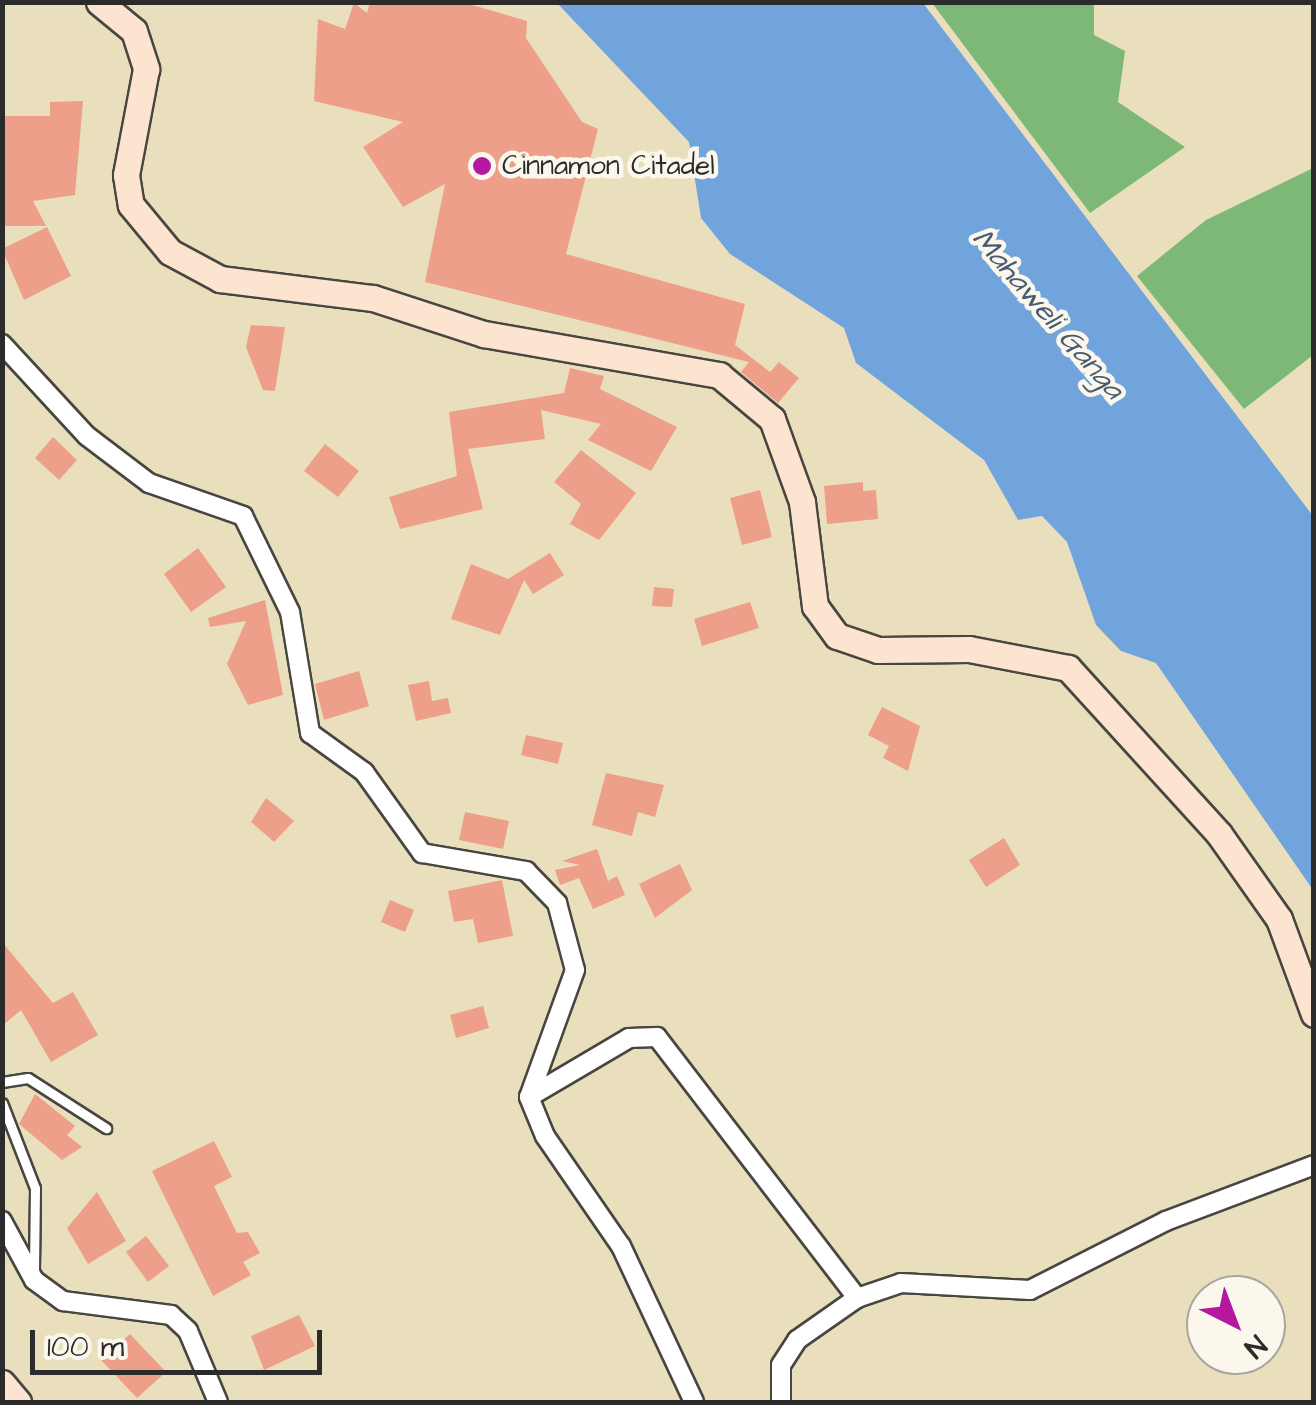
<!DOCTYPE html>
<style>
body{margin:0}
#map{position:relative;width:1316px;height:1405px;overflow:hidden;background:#eadfbc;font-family:"Architects Daughter",sans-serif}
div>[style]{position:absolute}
.forest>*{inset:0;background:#7eb876}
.water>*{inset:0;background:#71a4dd}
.building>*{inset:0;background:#ed9f8a}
.roads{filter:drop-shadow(2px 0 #484641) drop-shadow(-2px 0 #484641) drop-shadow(0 2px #484641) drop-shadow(0 -2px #484641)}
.lane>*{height:9px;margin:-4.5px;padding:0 4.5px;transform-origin:4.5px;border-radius:4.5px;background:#fff}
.street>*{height:18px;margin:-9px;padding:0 9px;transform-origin:9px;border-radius:9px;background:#fff}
.secondary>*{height:25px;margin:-12.5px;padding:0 12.5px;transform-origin:12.5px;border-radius:12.5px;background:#fde4d1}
.dots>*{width:28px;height:28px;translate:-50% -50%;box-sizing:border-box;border:5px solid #fbf7ec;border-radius:50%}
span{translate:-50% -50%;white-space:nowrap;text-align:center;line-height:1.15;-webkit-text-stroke:9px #fbf7ec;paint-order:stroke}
.poi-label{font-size:28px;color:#2b2b2b}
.left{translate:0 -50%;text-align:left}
.water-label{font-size:30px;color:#475b72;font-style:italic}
.frame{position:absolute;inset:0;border:5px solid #2b2b2b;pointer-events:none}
.north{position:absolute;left:1186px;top:1275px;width:100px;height:100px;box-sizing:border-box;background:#fbf7ec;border:2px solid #a8a59f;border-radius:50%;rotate:138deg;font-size:28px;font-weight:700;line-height:40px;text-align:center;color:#2b2b2b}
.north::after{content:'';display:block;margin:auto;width:35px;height:45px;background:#b5179e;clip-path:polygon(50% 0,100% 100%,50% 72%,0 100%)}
.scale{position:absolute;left:30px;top:1330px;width:292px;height:45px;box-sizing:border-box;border:5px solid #2b2b2b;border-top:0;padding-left:12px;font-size:30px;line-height:35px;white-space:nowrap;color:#2b2b2b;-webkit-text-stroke:8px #fbf7ec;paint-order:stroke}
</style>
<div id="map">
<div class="forest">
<div style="clip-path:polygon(932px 3px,1094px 3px,1094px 35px,1125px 51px,1118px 102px,1185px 147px,1090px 213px)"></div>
<div style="clip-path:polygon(1311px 169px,1313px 355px,1244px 409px,1137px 276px,1206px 220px)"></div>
</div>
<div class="water">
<div style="clip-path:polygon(557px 3px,923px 3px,1313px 516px,1313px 890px,1156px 663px,1121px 651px,1096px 625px,1067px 542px,1042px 516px,1018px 520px,984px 460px,856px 363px,844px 328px,730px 254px,701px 218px,689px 142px)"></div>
</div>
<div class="building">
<div style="clip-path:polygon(370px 2px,462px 2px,527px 21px,526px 38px,582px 122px,598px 129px,566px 254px,745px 304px,735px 345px,770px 372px,779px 362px,799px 378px,778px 403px,741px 372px,749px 362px,425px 282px,445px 184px,403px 207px,363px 147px,403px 122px,314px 101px,318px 19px,345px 29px,354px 3px,367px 13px)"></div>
<div style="clip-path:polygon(83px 101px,75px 195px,33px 201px,46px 226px,2px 226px,2px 116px,50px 116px,50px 102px)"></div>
<div style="clip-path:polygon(47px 227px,71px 276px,24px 300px,2px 249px)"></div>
<div style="clip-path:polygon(251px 325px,285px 327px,275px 391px,263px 390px,246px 347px)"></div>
<div style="clip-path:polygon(570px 368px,604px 376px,600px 389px,677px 427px,651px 471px,588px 440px,601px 424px,541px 410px,545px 439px,468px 449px,483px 509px,400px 529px,389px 497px,457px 476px,449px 412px,564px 393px)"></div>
<div style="clip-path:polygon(53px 437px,77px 460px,59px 480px,35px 458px)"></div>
<div style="clip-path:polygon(325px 444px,359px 471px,338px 497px,304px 471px)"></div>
<div style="clip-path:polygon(581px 450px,636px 493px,599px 540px,570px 524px,581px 504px,554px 482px)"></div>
<div style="clip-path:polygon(863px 482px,863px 491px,876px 490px,878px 519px,827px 524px,824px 486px)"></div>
<div style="clip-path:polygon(760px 490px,772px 537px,742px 545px,730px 498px)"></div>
<div style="clip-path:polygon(198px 548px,226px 587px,191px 612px,164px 574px)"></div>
<div style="clip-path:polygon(550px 553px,564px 575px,533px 594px,524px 580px,500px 635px,451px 619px,471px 564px,508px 579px)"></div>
<div style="clip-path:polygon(654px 587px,674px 589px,672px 607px,652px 606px)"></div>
<div style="clip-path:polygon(265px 600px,283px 695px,248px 705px,227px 664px,246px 621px,210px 627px,208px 618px)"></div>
<div style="clip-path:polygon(750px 602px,759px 628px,702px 646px,694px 619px)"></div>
<div style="clip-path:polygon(359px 671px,369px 706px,324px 720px,315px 684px)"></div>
<div style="clip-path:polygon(429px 681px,432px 701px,448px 698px,451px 713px,416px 721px,408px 685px)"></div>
<div style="clip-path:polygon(882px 707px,920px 726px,908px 771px,883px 758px,889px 746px,868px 735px)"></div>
<div style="clip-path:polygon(526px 735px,563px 743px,558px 764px,521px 755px)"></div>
<div style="clip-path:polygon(606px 773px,664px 785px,655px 817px,638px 812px,632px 836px,592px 825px)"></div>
<div style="clip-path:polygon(266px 798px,294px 821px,274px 842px,251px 822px)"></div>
<div style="clip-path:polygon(465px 812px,509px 821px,503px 849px,459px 840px)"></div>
<div style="clip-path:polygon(1004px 838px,1020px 865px,986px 887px,969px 860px)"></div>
<div style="clip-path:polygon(597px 849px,608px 881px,617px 876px,625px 895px,593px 909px,579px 878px,560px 885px,555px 870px,580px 865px,562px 861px)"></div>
<div style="clip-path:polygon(680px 864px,692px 890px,655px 918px,639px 884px)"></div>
<div style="clip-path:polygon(502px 880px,513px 936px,478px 943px,473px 919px,454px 922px,448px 891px)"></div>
<div style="clip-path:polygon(390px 900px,414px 910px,405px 932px,381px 922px)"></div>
<div style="clip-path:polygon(2px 942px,53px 1003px,73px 992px,98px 1035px,51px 1062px,21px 1010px,2px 1026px)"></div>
<div style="clip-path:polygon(483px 1006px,489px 1028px,456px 1038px,450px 1015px)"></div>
<div style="clip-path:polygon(35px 1094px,75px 1126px,67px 1135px,82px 1147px,62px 1160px,19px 1124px)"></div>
<div style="clip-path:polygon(214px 1141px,232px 1177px,214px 1186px,237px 1233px,248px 1232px,260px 1253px,243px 1262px,251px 1275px,213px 1296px,152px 1171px)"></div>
<div style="clip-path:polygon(97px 1192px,126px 1241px,88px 1264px,67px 1228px)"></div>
<div style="clip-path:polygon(146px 1236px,169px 1266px,148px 1282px,126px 1252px)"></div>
<div style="clip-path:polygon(299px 1315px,315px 1346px,264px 1370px,251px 1336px)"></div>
<div style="clip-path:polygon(130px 1334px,166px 1372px,137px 1398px,101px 1360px)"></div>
</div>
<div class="roads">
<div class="lane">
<div style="left:2px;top:1082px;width:26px;rotate:-9deg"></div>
<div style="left:28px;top:1078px;width:93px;rotate:32.7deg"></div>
<div style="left:2px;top:1103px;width:91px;rotate:68.8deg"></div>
<div style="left:35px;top:1188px;width:85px;rotate:90.7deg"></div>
</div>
<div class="street">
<div style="left:2px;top:344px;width:125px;rotate:47.3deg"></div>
<div style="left:87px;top:436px;width:78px;rotate:37.2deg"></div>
<div style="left:149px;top:483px;width:100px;rotate:19.3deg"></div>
<div style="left:243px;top:516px;width:107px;rotate:63.9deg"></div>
<div style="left:290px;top:612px;width:123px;rotate:80.6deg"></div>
<div style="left:310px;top:733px;width:67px;rotate:35.8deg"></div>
<div style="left:364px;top:772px;width:100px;rotate:54.4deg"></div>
<div style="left:422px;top:853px;width:106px;rotate:9.8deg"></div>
<div style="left:526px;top:871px;width:45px;rotate:45.9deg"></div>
<div style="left:557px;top:903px;width:69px;rotate:75deg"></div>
<div style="left:575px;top:970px;width:135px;rotate:109.9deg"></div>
<div style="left:529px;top:1097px;width:42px;rotate:67.7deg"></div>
<div style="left:545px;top:1136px;width:134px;rotate:55.4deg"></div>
<div style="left:621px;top:1246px;width:172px;rotate:64.9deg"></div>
<div style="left:529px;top:1097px;width:116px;rotate:-30.5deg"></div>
<div style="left:629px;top:1038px;width:28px;rotate:-2deg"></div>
<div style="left:657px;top:1037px;width:329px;rotate:52.5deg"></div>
<div style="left:2px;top:1221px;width:67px;rotate:61.5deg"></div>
<div style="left:34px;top:1280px;width:36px;rotate:36deg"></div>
<div style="left:63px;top:1301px;width:109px;rotate:7.4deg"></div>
<div style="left:171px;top:1315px;width:23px;rotate:43deg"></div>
<div style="left:188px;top:1331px;width:77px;rotate:67.1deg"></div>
<div style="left:781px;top:1402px;width:37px;rotate:-90deg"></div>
<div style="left:781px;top:1365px;width:30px;rotate:-57deg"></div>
<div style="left:797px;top:1340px;width:73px;rotate:-35deg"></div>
<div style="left:857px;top:1298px;width:46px;rotate:-18.8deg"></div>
<div style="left:901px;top:1283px;width:129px;rotate:3.1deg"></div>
<div style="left:1030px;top:1290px;width:153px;rotate:-26.9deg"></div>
<div style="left:1166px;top:1221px;width:158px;rotate:-20.7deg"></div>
</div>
<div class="secondary">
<div style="left:99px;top:2px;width:45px;rotate:39.6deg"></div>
<div style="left:134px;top:31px;width:40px;rotate:72deg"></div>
<div style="left:146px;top:69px;width:108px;rotate:100.7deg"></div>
<div style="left:126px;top:175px;width:30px;rotate:81deg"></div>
<div style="left:131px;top:205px;width:61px;rotate:50.3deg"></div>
<div style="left:170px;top:252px;width:57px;rotate:28.4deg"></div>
<div style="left:220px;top:279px;width:154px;rotate:7.1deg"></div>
<div style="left:373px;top:298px;width:117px;rotate:18deg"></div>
<div style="left:484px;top:334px;width:239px;rotate:9.9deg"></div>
<div style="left:719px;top:375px;width:69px;rotate:39.7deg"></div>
<div style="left:772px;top:419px;width:88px;rotate:70.1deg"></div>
<div style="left:802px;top:502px;width:105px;rotate:82.9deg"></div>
<div style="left:815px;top:606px;width:37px;rotate:54deg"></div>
<div style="left:837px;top:636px;width:43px;rotate:18.9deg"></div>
<div style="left:878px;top:650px;width:91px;rotate:-0.6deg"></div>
<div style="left:969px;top:649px;width:101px;rotate:10.9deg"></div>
<div style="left:1068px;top:668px;width:224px;rotate:47.7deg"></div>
<div style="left:1219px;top:834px;width:104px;rotate:54.8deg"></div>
<div style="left:1279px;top:919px;width:101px;rotate:69.8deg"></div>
<div style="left:2px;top:1383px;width:25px;rotate:50deg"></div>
</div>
</div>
<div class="dots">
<div style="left:482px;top:166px;background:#b5179e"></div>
</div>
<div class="poi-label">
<span class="left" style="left:502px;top:166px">Cinnamon Citadel</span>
</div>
<div class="water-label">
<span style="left:1048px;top:314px;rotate:49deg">Mahaweli Ganga</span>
</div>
<div class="frame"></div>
<div class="north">N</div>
<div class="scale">100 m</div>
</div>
